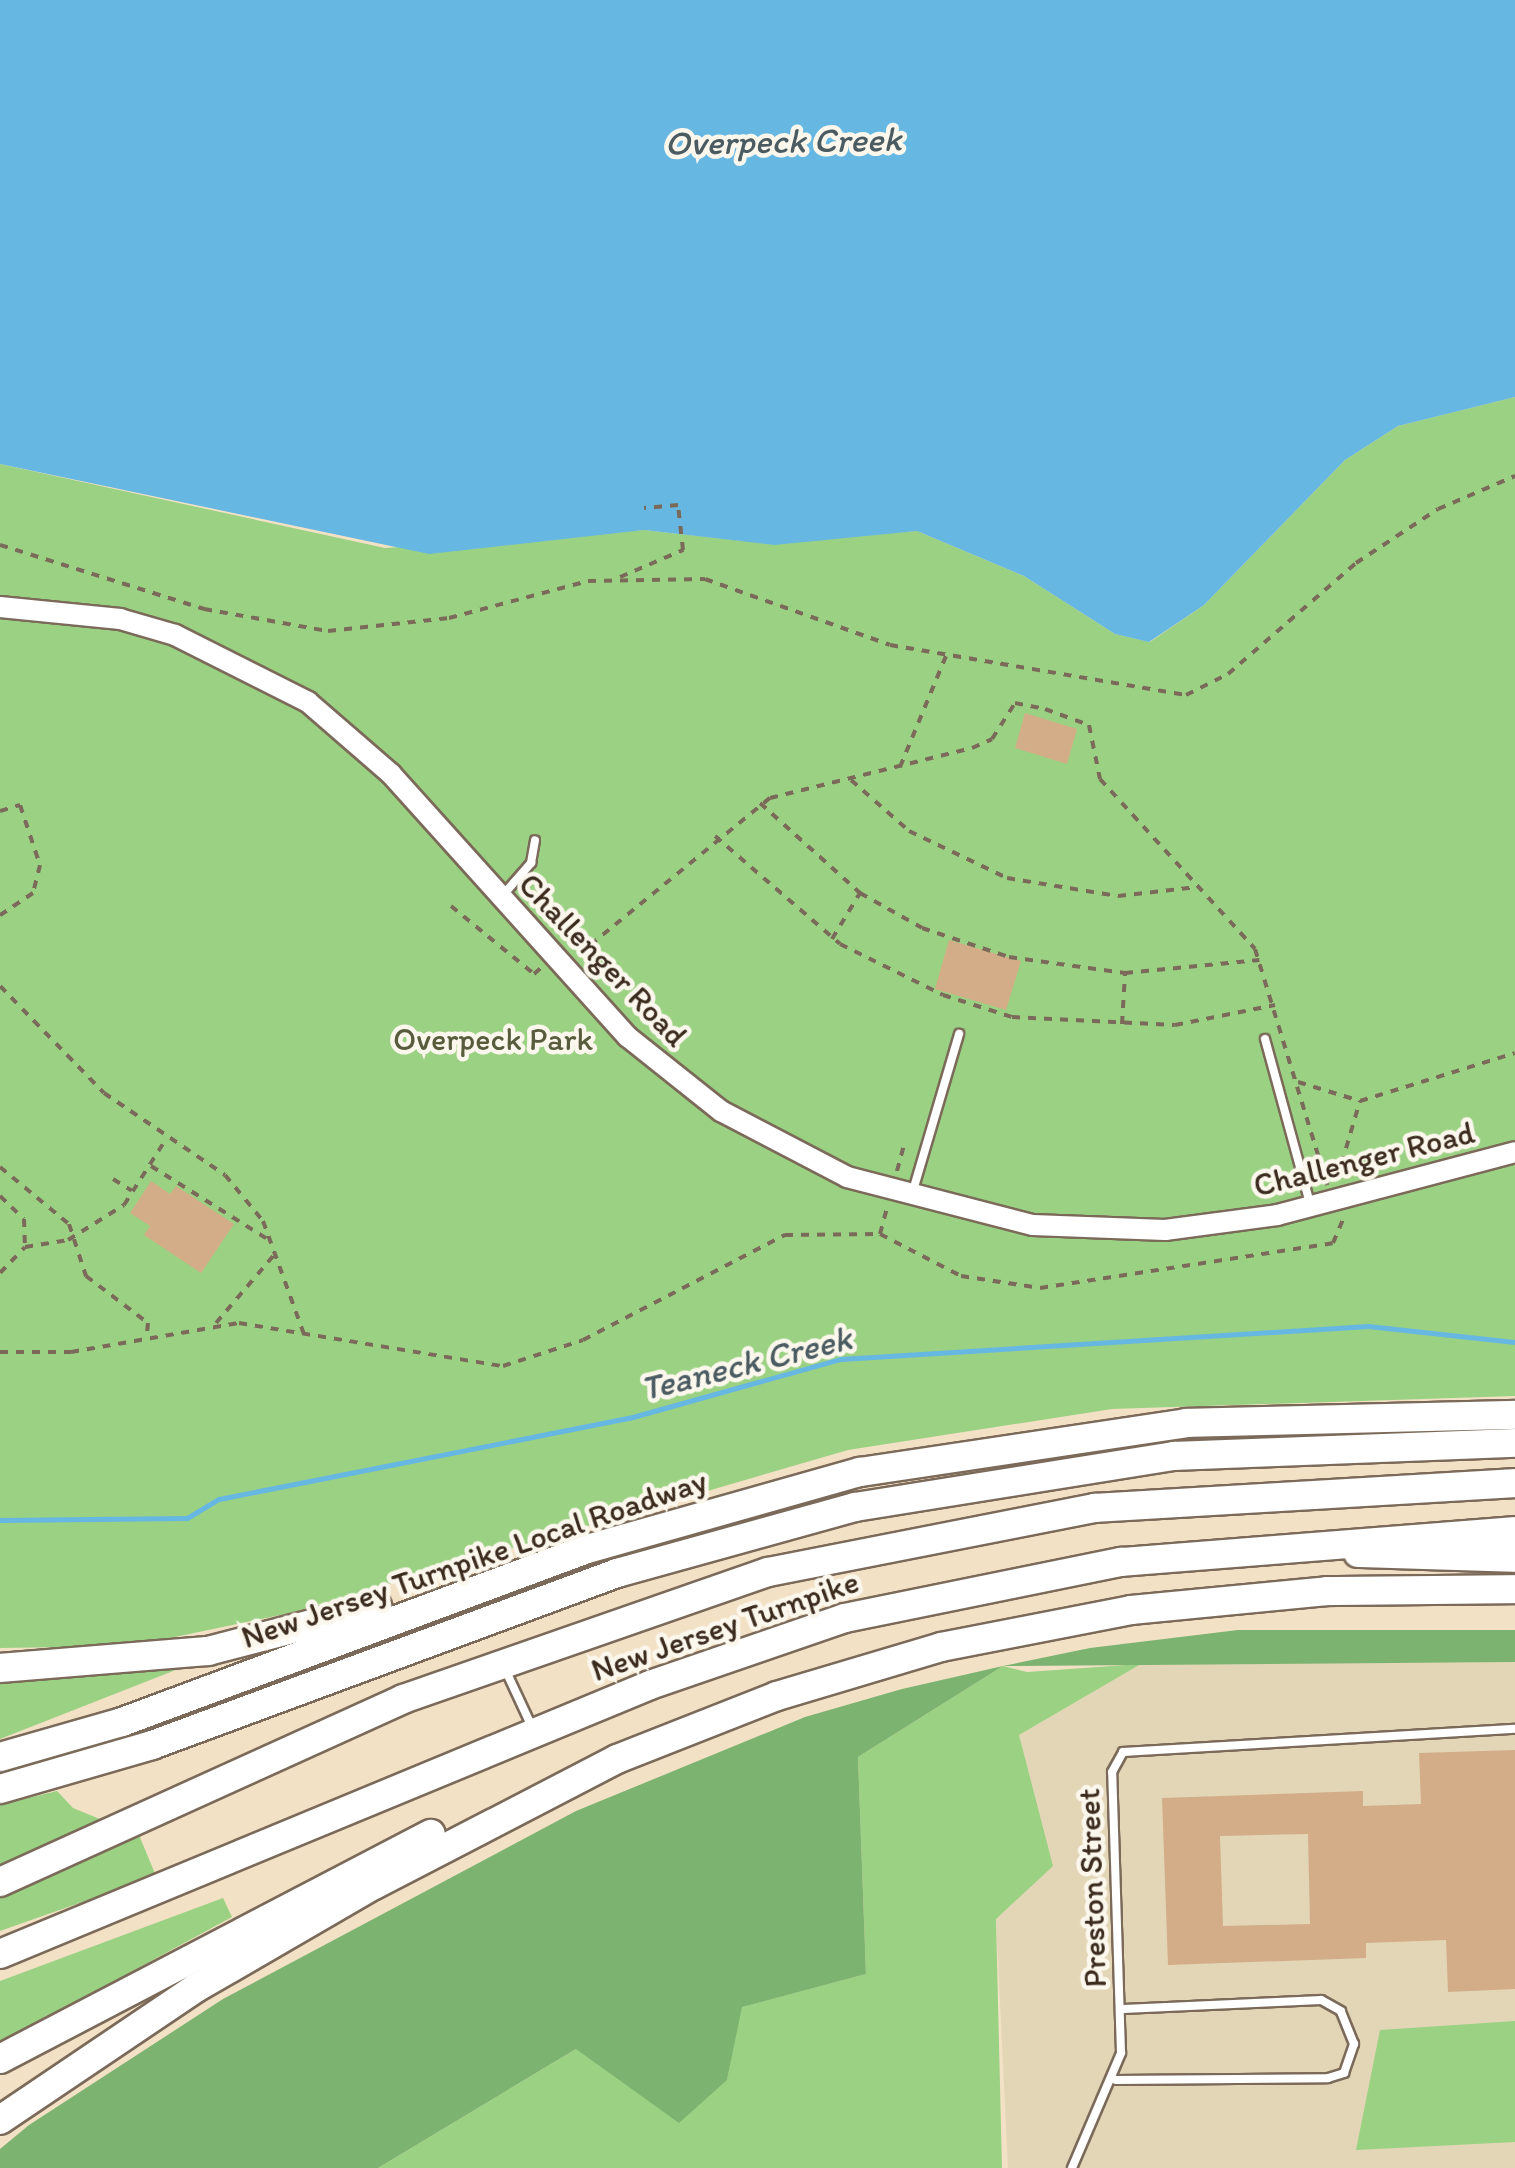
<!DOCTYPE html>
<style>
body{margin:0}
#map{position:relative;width:1515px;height:2168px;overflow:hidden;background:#f3e1c6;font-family:Itim,sans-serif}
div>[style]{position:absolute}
.built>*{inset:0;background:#e3d6b7}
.green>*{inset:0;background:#9bd183}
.forest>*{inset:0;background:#7cb371}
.water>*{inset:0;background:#66b7e1}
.stream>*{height:5px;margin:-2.5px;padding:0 2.5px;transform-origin:2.5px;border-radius:2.5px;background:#66b7e1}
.building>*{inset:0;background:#d2ad87}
.path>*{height:4px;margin-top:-2px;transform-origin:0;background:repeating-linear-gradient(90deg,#7b6a59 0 8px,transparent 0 16px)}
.roads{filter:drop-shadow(2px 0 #7b6a59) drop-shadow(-2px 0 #7b6a59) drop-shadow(0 2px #7b6a59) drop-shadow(0 -2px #7b6a59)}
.service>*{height:8px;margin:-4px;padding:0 4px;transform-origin:4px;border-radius:4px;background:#fff}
.tertiary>*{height:20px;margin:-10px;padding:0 10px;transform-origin:10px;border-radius:10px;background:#fff}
.motorway>*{height:28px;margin:-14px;padding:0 14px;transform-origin:14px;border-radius:14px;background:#fff}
span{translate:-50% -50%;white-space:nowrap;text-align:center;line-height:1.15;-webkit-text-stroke:9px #fbf7ec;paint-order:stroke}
.street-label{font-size:32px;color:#3b2a1e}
.park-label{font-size:32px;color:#585c3c}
.water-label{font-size:35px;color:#4a5b62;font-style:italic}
</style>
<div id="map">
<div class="built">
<div style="clip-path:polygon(1515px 1662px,1515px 2168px,1008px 2168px,996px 1919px,1052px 1866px,1019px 1735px,1141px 1664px)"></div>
</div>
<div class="green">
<div style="clip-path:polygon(1515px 397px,1515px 1396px,1112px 1409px,848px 1450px,290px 1613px,132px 1646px,0 1648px,0 464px,385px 548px,644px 530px,743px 541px,917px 531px,1024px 576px,1115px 634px,1150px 642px,1204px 605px,1345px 460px,1398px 426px)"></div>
<div style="clip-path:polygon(191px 1664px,0 1739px,0 1677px)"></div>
<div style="clip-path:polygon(1141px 1664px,1019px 1735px,1053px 1866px,996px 1919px,1002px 2168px,378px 2168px,576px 2049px,727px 2080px,741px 2007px,866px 1974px,858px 1757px,1003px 1666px,1027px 1672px)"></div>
<div style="clip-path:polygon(57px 1791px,73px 1808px,139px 1835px,156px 1876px,0 1931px,0 1805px)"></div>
<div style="clip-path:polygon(223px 1898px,232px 1917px,0 2043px,0 1981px)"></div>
<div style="clip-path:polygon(1515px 2021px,1515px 2142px,1356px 2150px,1380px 2030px)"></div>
</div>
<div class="forest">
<div style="clip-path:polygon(1238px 1630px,1515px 1630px,1515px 1662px,1003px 1666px,858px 1757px,866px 1974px,742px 2007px,727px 2080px,679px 2123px,576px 2049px,378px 2168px,0 2168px,0 2149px,29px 2125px,223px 1999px,576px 1811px,805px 1717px,902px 1689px,1003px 1666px,1090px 1648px)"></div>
</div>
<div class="water">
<div style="clip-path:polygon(0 0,1515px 0,1515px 397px,1398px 426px,1345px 460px,1204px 605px,1149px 642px,1115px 634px,1024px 576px,917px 531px,774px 545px,644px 530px,429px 554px,0 464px)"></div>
</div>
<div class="stream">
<div style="left:0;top:1520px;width:187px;rotate:-0.6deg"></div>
<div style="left:187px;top:1518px;width:37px;rotate:-31deg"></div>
<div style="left:219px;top:1499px;width:418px;rotate:-11.2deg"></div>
<div style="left:629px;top:1418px;width:220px;rotate:-15.6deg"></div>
<div style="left:841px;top:1359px;width:528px;rotate:-3.58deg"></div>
<div style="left:1368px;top:1326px;width:148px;rotate:6.2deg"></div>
</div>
<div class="building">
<div style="clip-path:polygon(1025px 713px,1077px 729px,1067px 764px,1015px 748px)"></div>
<div style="clip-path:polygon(949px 940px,1021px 961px,1006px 1010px,935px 989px)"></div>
<div style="clip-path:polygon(151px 1181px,170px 1194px,176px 1186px,234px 1224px,201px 1273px,144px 1235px,150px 1226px,130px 1213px)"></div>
<div style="clip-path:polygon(evenodd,1515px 1750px,1515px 1989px,1448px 1992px,1446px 1940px,1366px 1943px,1366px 1958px,1168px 1965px,1162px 1798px,1363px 1791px,1363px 1806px,1421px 1804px,1419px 1753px,1515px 1750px,1308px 1834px,1310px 1924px,1223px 1926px,1220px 1836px,1308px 1834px)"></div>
</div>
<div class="path">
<div style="left:0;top:545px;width:214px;rotate:17.4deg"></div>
<div style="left:204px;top:609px;width:126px;rotate:10.1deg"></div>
<div style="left:328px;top:631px;width:122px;rotate:-6.1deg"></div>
<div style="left:449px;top:618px;width:144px;rotate:-14.9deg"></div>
<div style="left:588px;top:581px;width:117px;rotate:-1deg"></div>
<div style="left:705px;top:579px;width:196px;rotate:19.6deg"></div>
<div style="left:890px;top:645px;width:300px;rotate:9.6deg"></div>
<div style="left:1186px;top:695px;width:47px;rotate:-26.6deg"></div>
<div style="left:1228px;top:674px;width:169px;rotate:-40.9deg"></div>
<div style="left:1356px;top:563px;width:98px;rotate:-33.4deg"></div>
<div style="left:1438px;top:509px;width:84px;rotate:-23.2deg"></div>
<div style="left:620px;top:577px;width:69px;rotate:-23.2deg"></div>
<div style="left:683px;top:550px;width:45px;rotate:-96.3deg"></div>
<div style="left:678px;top:505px;width:34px;rotate:175deg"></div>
<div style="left:900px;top:767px;width:120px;rotate:-67.5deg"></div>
<div style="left:851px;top:780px;width:77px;rotate:41.3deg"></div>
<div style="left:909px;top:831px;width:109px;rotate:25.6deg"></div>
<div style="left:1007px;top:878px;width:112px;rotate:9.2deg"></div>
<div style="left:1118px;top:896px;width:80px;rotate:-6.5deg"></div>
<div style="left:760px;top:803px;width:135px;rotate:42deg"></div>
<div style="left:860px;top:893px;width:71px;rotate:29.4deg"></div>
<div style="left:922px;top:928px;width:92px;rotate:18.4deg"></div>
<div style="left:1009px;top:957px;width:117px;rotate:7.9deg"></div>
<div style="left:1125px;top:973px;width:135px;rotate:-5.5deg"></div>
<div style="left:0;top:811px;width:21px;rotate:-17deg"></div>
<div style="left:20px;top:805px;width:63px;rotate:71.6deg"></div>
<div style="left:40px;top:865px;width:29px;rotate:104deg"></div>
<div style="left:33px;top:893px;width:40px;rotate:146deg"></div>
<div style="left:715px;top:836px;width:165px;rotate:40.8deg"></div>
<div style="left:840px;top:944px;width:115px;rotate:26.3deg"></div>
<div style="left:943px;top:995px;width:72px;rotate:17.7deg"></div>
<div style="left:1012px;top:1017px;width:163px;rotate:2.8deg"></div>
<div style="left:1175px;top:1025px;width:102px;rotate:-11.3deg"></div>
<div style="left:451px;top:906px;width:107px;rotate:39.3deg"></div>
<div style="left:534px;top:974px;width:9px;rotate:-41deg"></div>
<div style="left:832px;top:939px;width:54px;rotate:-58.7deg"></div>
<div style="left:578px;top:955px;width:248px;rotate:-39.3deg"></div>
<div style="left:770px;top:798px;width:208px;rotate:-13.9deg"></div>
<div style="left:972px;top:748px;width:22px;rotate:-24deg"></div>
<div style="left:992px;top:739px;width:43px;rotate:-57.4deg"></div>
<div style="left:1015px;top:703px;width:31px;rotate:11deg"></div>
<div style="left:1045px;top:709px;width:47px;rotate:20deg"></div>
<div style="left:1089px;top:725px;width:55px;rotate:78.5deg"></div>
<div style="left:1100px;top:779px;width:230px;rotate:47.6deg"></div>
<div style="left:1255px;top:949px;width:247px;rotate:73deg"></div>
<div style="left:0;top:986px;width:149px;rotate:45.8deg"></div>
<div style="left:104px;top:1093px;width:146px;rotate:34.1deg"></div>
<div style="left:225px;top:1175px;width:60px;rotate:50.4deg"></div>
<div style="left:263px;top:1221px;width:120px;rotate:70.1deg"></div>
<div style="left:1122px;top:1024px;width:50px;rotate:-86.6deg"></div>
<div style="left:1298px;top:1082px;width:65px;rotate:17deg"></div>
<div style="left:151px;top:1166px;width:139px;rotate:32.1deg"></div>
<div style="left:0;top:1167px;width:89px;rotate:39.6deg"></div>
<div style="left:69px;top:1224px;width:55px;rotate:71.9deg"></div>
<div style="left:86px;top:1276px;width:78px;rotate:37.2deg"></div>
<div style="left:148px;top:1323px;width:10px;rotate:96deg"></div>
<div style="left:897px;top:1171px;width:28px;rotate:-75deg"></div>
<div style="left:113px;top:1179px;width:22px;rotate:32deg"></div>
<div style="left:1337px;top:1179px;width:81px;rotate:-73.6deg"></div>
<div style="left:1360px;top:1101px;width:162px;rotate:-17.2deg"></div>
<div style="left:0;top:1196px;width:33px;rotate:44deg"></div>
<div style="left:24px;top:1219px;width:28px;rotate:88deg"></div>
<div style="left:880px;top:1234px;width:31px;rotate:-75deg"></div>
<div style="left:0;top:1273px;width:36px;rotate:-46deg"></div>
<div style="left:25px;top:1247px;width:44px;rotate:-9.2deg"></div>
<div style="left:68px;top:1240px;width:66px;rotate:-32deg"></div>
<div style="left:124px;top:1205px;width:78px;rotate:-57.5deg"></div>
<div style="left:216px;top:1323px;width:89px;rotate:-49.5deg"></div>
<div style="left:0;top:1352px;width:71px"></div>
<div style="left:71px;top:1352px;width:170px;rotate:-9.8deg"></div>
<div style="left:239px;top:1323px;width:267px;rotate:9.3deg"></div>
<div style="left:503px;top:1366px;width:84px;rotate:-18deg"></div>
<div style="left:583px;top:1340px;width:228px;rotate:-27.5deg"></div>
<div style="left:785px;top:1235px;width:95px;rotate:-0.6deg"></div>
<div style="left:880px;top:1234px;width:91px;rotate:27.4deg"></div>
<div style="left:961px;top:1276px;width:80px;rotate:8.6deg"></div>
<div style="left:1040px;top:1288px;width:296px;rotate:-8.7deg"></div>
<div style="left:1333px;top:1243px;width:28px;rotate:-67deg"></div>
</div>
<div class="roads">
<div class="service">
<div style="left:503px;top:895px;width:43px;rotate:-48.8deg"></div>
<div style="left:531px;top:863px;width:23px;rotate:-80deg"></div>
<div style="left:1265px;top:1039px;width:170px;rotate:74.7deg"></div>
<div style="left:912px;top:1194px;width:167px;rotate:-73.6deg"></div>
<div style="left:505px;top:1669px;width:66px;rotate:65deg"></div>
<div style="left:1116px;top:2080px;width:212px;rotate:-0.5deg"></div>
<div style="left:1328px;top:2078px;width:17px;rotate:-17deg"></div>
<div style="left:1344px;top:2073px;width:31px;rotate:-71deg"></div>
<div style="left:1354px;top:2044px;width:35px;rotate:-112deg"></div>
<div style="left:1341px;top:2011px;width:23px;rotate:-151deg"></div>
<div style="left:1321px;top:2000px;width:198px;rotate:177.4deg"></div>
<div style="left:1072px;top:2168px;width:125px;rotate:-66.9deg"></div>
<div style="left:1121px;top:2053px;width:281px;rotate:-91.8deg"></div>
<div style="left:1112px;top:1772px;width:23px;rotate:-61deg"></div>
<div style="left:1123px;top:1752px;width:393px;rotate:-3.4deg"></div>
</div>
<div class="tertiary">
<div style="left:0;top:607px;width:121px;rotate:5.7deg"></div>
<div style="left:120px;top:619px;width:57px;rotate:16.2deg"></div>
<div style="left:175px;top:635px;width:149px;rotate:26.7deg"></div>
<div style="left:308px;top:702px;width:110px;rotate:40.9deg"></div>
<div style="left:391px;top:774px;width:354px;rotate:48deg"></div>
<div style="left:628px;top:1037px;width:119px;rotate:38.5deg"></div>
<div style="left:721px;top:1111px;width:142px;rotate:27.6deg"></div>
<div style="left:847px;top:1177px;width:192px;rotate:14.5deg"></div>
<div style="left:1033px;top:1225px;width:132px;rotate:2.2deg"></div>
<div style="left:1165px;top:1230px;width:113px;rotate:-7.6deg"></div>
<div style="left:1277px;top:1215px;width:246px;rotate:-14.8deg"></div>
</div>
<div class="motorway">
<div style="left:1358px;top:1553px;width:157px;rotate:1.8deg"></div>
<div style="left:0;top:1668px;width:209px;rotate:-4.7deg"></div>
<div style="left:208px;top:1651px;width:175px;rotate:-14.6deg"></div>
<div style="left:0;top:1757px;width:127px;rotate:-16deg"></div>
<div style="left:122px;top:1722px;width:493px;rotate:-20.4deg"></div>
<div style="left:584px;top:1550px;width:287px;rotate:-15.8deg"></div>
<div style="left:860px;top:1472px;width:330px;rotate:-8.5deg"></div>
<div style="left:1186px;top:1423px;width:329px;rotate:-1.4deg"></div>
<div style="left:0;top:1789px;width:158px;rotate:-16.1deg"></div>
<div style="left:152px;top:1745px;width:496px;rotate:-20.3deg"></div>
<div style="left:617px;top:1573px;width:247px;rotate:-15.5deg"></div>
<div style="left:855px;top:1507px;width:323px;rotate:-9.1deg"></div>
<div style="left:1174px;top:1456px;width:341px;rotate:-2.2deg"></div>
<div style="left:0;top:1882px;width:443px;rotate:-24.4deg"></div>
<div style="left:403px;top:1699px;width:386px;rotate:-19.2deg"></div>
<div style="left:768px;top:1572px;width:333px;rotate:-11.1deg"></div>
<div style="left:1095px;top:1508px;width:421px;rotate:-3.4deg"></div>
<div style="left:0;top:1954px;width:703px;rotate:-22.48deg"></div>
<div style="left:650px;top:1685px;width:206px;rotate:-19deg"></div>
<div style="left:845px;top:1618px;width:282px;rotate:-11.5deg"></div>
<div style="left:1121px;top:1562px;width:395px;rotate:-4.5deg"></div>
<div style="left:0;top:2059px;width:486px;rotate:-27.6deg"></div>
<div style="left:0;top:2120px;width:236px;rotate:-34deg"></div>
<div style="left:196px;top:1988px;width:206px;rotate:-30.1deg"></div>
<div style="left:374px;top:1885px;width:274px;rotate:-27.4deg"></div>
<div style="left:617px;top:1759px;width:172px;rotate:-21.5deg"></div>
<div style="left:777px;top:1696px;width:171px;rotate:-16.6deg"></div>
<div style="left:941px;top:1647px;width:194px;rotate:-11deg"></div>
<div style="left:1131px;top:1610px;width:197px;rotate:-5.5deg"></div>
<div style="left:1327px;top:1591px;width:188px;rotate:-0.6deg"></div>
</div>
</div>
<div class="street-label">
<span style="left:603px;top:960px;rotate:46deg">Challenger Road</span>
<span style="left:1364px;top:1159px;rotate:-14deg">Challenger Road</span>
<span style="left:474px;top:1559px;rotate:-19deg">New Jersey Turnpike Local Roadway</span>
<span style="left:725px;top:1626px;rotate:-19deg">New Jersey Turnpike</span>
<span style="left:1092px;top:1888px;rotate:-92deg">Preston Street</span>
</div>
<div class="park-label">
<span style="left:493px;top:1039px">Overpeck Park</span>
</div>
<div class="water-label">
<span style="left:783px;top:141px;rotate:-1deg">Overpeck Creek</span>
<span style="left:746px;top:1363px;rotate:-14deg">Teaneck Creek</span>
</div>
</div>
